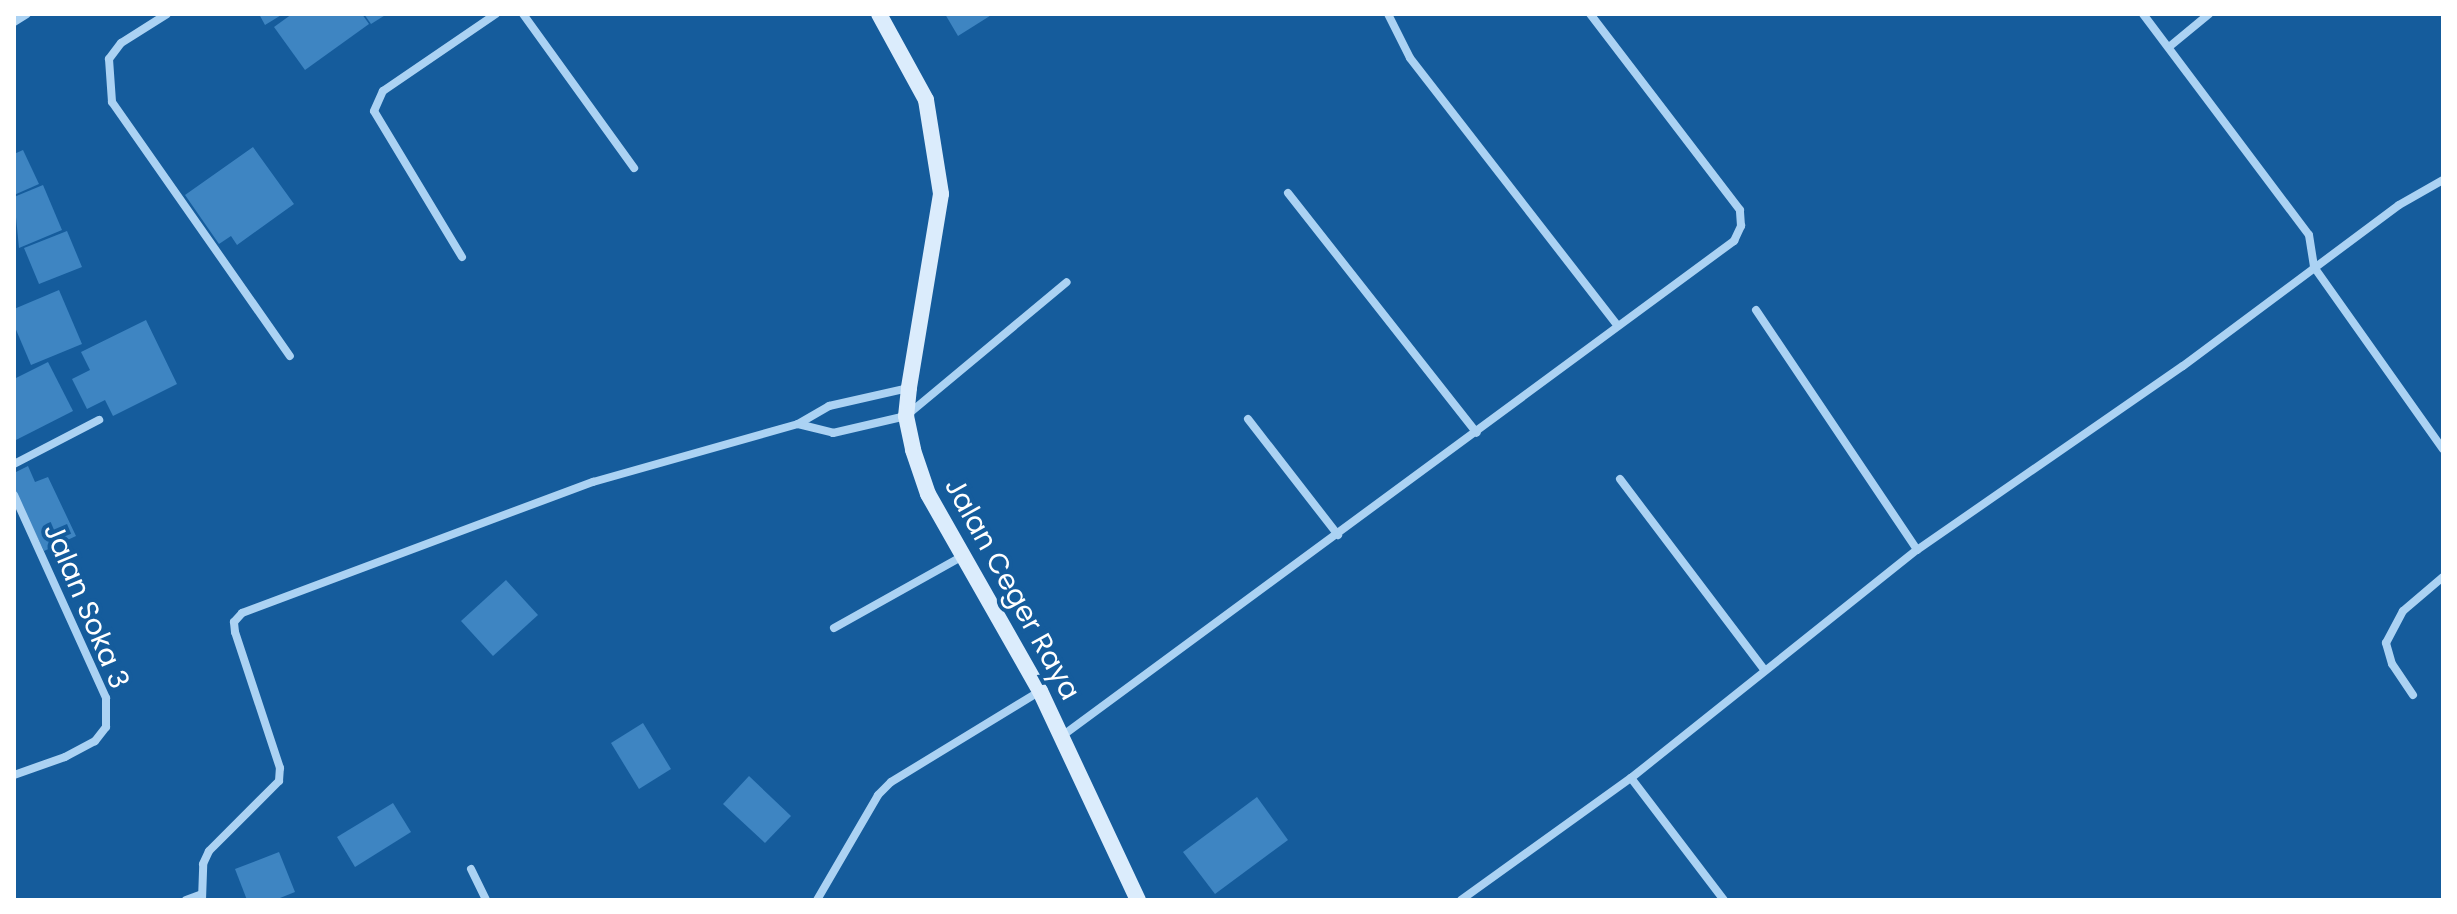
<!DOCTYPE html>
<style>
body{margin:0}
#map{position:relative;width:2457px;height:914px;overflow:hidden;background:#155c9c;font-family:Poppins,sans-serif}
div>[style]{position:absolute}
.building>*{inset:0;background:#3e85c2}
.street>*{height:8px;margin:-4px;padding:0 4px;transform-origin:4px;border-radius:4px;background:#abd2f3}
.secondary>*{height:16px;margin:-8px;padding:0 8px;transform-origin:8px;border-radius:8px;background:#dbecfc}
span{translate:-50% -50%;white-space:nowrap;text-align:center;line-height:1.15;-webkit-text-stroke:8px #155c9c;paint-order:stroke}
.street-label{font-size:28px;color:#fff}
.frame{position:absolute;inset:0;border:16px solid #fff;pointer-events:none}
</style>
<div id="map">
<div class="building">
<div style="clip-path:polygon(259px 14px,283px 14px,265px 25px)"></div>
<div style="clip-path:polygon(292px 14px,362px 14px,369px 24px,305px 70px,274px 27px)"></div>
<div style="clip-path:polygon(364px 14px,387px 14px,371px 24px)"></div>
<div style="clip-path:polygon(945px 14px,993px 14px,958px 36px)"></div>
<div style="clip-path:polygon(253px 147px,294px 204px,237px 245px,231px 236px,219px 244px,185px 195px)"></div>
<div style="clip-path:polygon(23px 150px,39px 184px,14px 195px,14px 154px)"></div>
<div style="clip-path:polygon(43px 185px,62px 230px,19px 248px,14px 197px)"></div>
<div style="clip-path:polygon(67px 231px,82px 267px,39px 284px,24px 248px)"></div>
<div style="clip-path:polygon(59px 290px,82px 344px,31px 365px,14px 325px,14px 309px)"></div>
<div style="clip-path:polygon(146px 320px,177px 384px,113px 416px,105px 400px,87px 409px,72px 379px,90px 370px,81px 352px)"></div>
<div style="clip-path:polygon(48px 362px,73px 411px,14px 441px,14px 379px)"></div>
<div style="clip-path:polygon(28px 466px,35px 482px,48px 477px,76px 536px,44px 551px,14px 489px,14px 473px)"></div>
<div style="clip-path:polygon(506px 580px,538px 615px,493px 656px,461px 621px)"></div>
<div style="clip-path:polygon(643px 723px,671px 769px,639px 789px,611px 743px)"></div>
<div style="clip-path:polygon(749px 776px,791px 816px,765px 843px,723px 804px)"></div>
<div style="clip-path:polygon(1257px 797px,1288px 840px,1215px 894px,1183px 852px)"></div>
<div style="clip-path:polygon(393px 803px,411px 832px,355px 867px,337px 837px)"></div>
<div style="clip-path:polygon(279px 852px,295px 892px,275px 900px,247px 900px,235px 869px)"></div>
</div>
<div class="street">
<div style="left:167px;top:14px;width:54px;rotate:147.8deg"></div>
<div style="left:121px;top:43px;width:20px;rotate:127deg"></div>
<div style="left:109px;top:59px;width:43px;rotate:86deg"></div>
<div style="left:112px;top:102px;width:310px;rotate:55deg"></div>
<div style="left:523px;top:14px;width:190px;rotate:54.2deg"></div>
<div style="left:1388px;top:14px;width:49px;rotate:63.4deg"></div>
<div style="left:1410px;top:58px;width:336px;rotate:52.2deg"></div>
<div style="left:2143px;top:14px;width:276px;rotate:53.1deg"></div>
<div style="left:2309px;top:235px;width:32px;rotate:81deg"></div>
<div style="left:2314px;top:267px;width:223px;rotate:54.7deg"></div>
<div style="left:14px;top:22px;width:15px;rotate:-32deg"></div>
<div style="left:2169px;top:47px;width:52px;rotate:-39.5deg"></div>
<div style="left:1288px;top:193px;width:305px;rotate:51.8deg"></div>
<div style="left:462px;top:257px;width:170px;rotate:-121.1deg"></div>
<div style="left:374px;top:111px;width:22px;rotate:-66deg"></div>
<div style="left:383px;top:91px;width:137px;rotate:-34.3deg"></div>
<div style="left:1756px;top:310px;width:289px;rotate:56.1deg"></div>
<div style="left:1248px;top:419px;width:147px;rotate:52.2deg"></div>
<div style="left:798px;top:424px;width:36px;rotate:14deg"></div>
<div style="left:833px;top:433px;width:75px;rotate:-13.1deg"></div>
<div style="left:906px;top:416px;width:209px;rotate:-39.8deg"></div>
<div style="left:14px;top:464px;width:96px;rotate:-27.4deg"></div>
<div style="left:1620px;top:479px;width:237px;rotate:52.9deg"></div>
<div style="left:14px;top:495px;width:223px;rotate:65.6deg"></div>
<div style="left:106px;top:698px;width:29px;rotate:90deg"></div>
<div style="left:106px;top:727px;width:18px;rotate:128deg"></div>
<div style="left:95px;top:741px;width:34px;rotate:152deg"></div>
<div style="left:65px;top:757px;width:54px;rotate:160.6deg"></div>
<div style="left:834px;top:628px;width:145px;rotate:-29.2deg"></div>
<div style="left:2413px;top:695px;width:37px;rotate:-124deg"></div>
<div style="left:2392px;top:664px;width:22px;rotate:-106deg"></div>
<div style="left:2386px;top:643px;width:36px;rotate:-62deg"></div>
<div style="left:2403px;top:611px;width:52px;rotate:-40.4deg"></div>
<div style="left:1062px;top:736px;width:835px;rotate:-36.38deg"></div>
<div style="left:1734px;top:241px;width:17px;rotate:-65deg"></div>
<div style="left:1741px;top:226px;width:16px;rotate:-94deg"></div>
<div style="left:1740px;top:210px;width:247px;rotate:-127.4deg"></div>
<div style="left:1631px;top:778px;width:153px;rotate:52.7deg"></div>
<div style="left:471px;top:869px;width:34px;rotate:64deg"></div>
<div style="left:186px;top:900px;width:15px;rotate:-20deg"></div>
<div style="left:202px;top:900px;width:36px;rotate:-88deg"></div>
<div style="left:203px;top:864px;width:14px;rotate:-65deg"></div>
<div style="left:209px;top:851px;width:99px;rotate:-45deg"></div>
<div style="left:279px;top:781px;width:13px;rotate:-86deg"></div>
<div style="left:280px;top:768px;width:143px;rotate:-108.3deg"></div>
<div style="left:235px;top:632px;width:10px;rotate:-96deg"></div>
<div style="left:234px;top:622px;width:12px;rotate:-48deg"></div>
<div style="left:242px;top:613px;width:375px;rotate:-20.5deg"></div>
<div style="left:593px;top:482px;width:213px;rotate:-15.8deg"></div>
<div style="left:798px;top:424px;width:36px;rotate:-30deg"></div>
<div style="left:829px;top:406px;width:82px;rotate:-12.7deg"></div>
<div style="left:817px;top:900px;width:121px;rotate:-59.8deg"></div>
<div style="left:878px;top:795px;width:18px;rotate:-45deg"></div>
<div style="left:891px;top:782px;width:175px;rotate:-31.4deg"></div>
<div style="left:1461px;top:900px;width:209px;rotate:-35.7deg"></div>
<div style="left:1631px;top:778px;width:366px;rotate:-38.6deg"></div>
<div style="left:1917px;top:550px;width:323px;rotate:-34.7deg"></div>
<div style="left:2183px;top:366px;width:269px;rotate:-36.7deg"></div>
<div style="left:2399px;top:205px;width:51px;rotate:-29.6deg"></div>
</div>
<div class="secondary">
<div style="left:879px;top:14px;width:98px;rotate:61.3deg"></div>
<div style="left:926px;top:100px;width:95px;rotate:80.9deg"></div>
<div style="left:941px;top:194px;width:197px;rotate:99.4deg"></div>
<div style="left:909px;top:388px;width:28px;rotate:96deg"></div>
<div style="left:906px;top:416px;width:35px;rotate:78deg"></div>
<div style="left:913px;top:450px;width:46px;rotate:71.2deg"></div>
<div style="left:928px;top:494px;width:227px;rotate:60.4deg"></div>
<div style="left:1040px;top:691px;width:231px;rotate:64.9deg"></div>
</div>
<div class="street-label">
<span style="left:1012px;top:589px;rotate:61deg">Jalan Ceger Raya</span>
<span style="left:86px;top:606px;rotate:67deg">Jalan Soka 3</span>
</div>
<div class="frame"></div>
</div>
